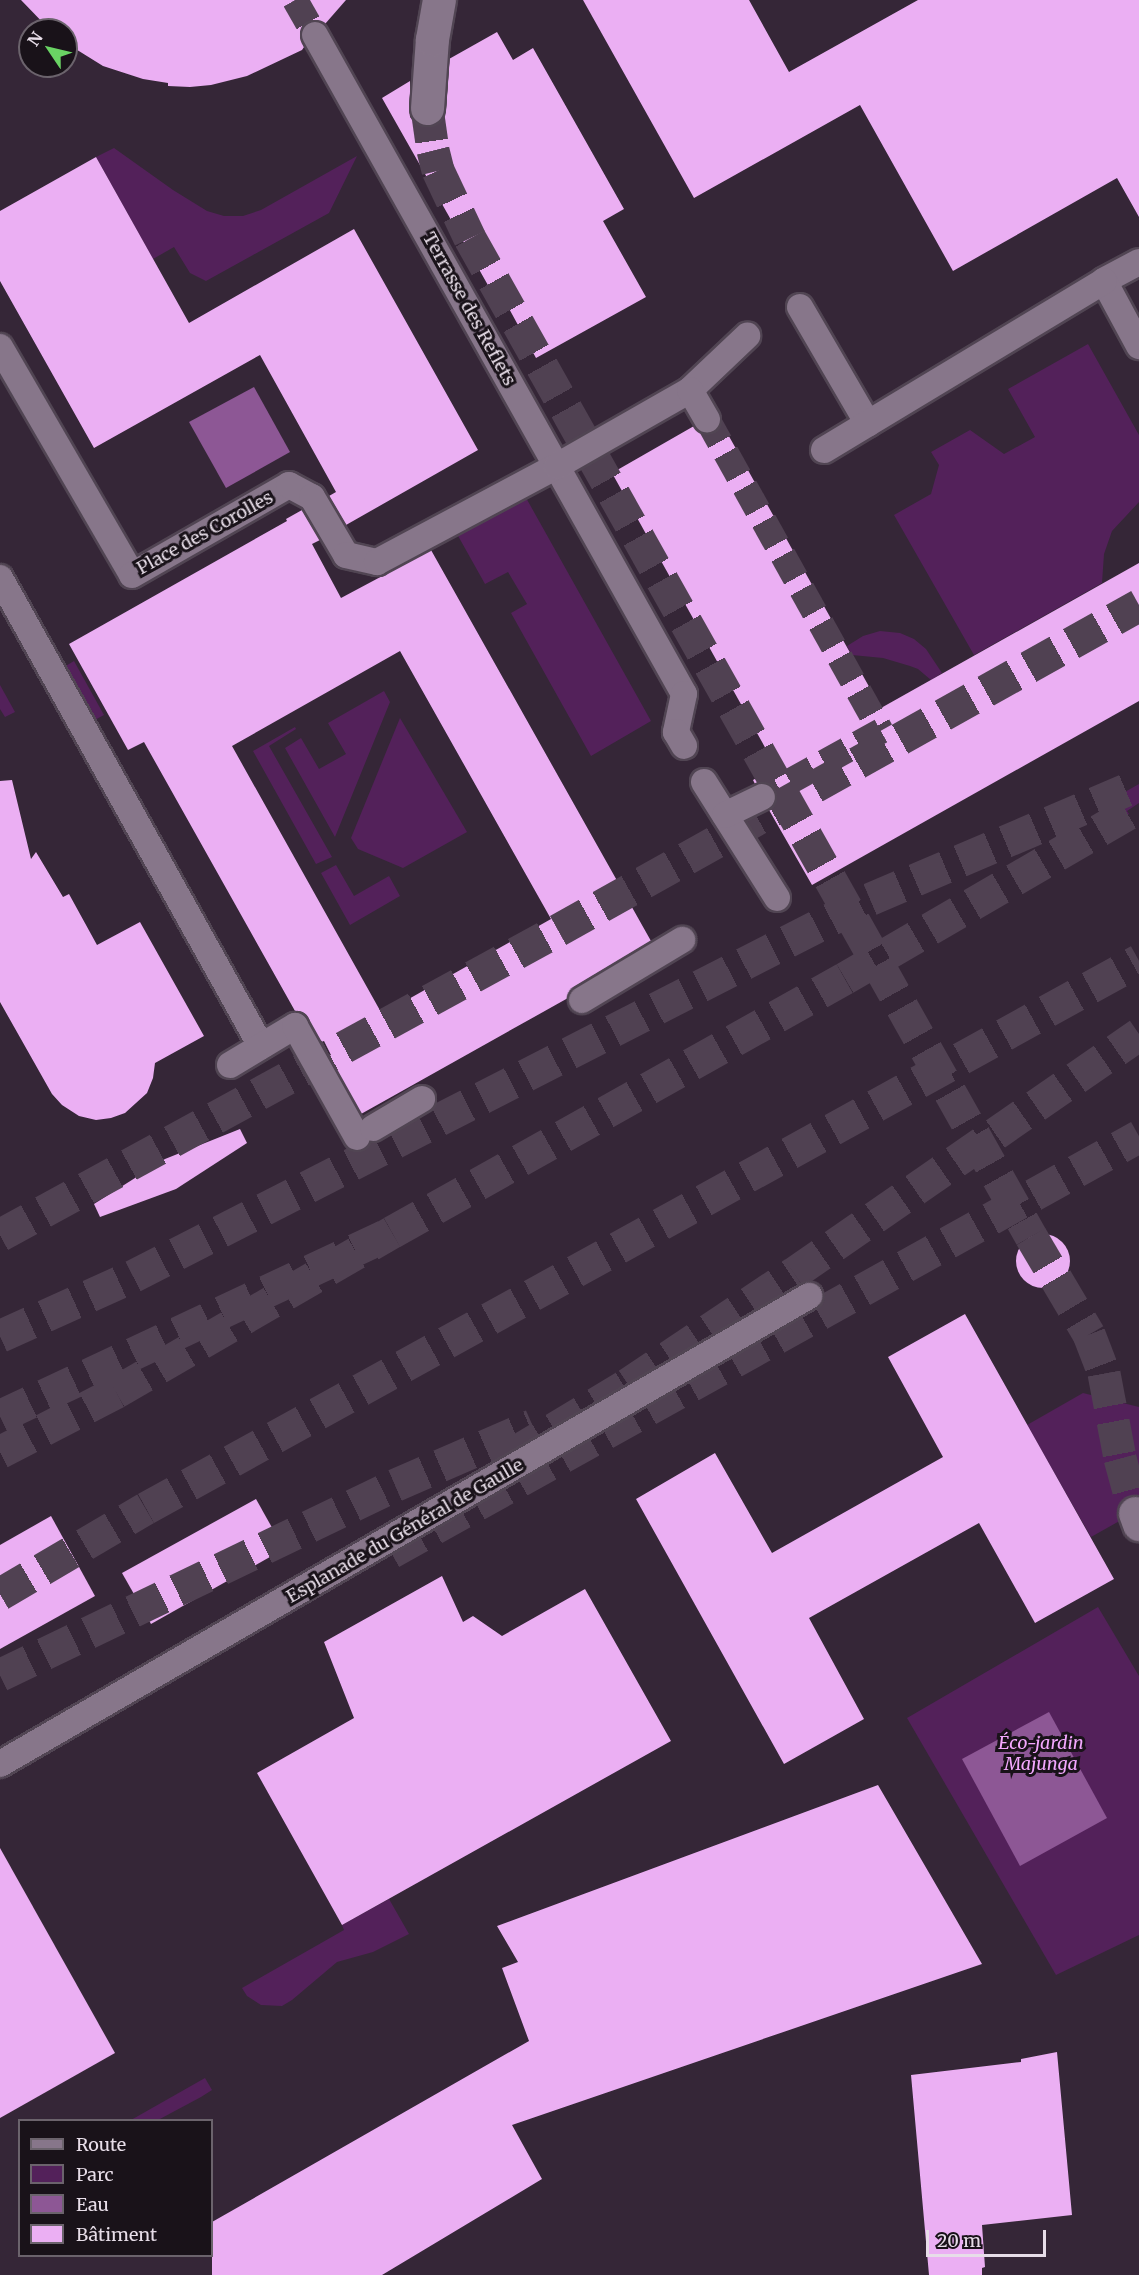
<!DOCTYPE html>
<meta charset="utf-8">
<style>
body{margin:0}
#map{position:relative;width:1139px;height:2275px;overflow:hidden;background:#352637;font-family:Merriweather,serif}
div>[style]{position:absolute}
.green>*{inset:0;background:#53215a}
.water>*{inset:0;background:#8d5795}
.building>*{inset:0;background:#ebaff3}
.round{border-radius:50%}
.pedestrian-tunnel>*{height:26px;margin-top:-13px;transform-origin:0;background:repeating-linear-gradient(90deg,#504152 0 26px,transparent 0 39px)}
.minor-tunnel>*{height:33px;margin-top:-16.5px;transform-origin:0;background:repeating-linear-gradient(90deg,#504152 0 33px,transparent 0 49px)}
.primary-tunnel>*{height:33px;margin-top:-16.5px;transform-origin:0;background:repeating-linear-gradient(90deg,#504152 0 33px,transparent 0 49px)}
.motorway-tunnel>*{height:33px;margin-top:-16.5px;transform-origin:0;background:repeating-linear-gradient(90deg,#504152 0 33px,transparent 0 49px)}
.roads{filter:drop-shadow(2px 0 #514553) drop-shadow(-2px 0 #514553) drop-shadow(0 2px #514553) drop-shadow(0 -2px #514553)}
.pedestrian>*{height:26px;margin:-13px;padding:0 13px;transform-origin:13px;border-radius:13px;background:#87768a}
.minor>*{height:33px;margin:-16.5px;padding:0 16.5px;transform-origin:16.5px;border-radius:16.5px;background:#87768a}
span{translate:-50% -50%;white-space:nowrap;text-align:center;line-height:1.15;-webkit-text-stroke:6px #191219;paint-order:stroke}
.street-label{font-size:18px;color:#e7dde8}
.park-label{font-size:18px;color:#f3a7fe;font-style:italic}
.legend{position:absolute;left:18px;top:2119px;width:195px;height:138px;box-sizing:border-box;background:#191219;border:2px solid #6b636c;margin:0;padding:8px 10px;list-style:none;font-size:18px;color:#e7dde8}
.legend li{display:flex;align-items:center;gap:12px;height:30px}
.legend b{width:30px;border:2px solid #6b636c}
.north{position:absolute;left:18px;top:18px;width:60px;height:60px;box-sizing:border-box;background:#191219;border:2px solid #6b636c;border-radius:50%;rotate:305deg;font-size:16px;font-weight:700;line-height:24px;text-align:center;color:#e7dde8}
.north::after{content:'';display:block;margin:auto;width:21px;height:27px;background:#6ad364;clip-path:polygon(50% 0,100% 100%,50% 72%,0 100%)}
.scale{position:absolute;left:926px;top:2230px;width:120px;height:27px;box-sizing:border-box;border:3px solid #e7dde8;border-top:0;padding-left:8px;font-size:18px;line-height:21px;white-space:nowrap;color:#e7dde8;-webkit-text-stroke:4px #191219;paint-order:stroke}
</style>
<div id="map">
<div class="green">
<div style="clip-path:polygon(114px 148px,173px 190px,207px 211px,224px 216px,243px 216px,261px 210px,357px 156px,329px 213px,206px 281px,190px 273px,174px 247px,153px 259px,96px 157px)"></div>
<div style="clip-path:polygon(1088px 344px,1139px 435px,1139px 502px,1112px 531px,1104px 554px,1102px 583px,974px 655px,894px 515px,931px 494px,939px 465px,931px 452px,970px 430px,1004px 454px,1035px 437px,1008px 389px)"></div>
<div style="clip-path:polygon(525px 496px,651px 721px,591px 756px,511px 613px,527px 604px,508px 572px,485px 584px,457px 534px)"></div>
<div style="clip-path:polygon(880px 631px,900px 633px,914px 639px,926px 649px,942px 673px,931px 680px,918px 669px,910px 666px,883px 658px,852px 655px,847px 646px,863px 636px)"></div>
<div style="clip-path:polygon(74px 661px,104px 715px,89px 723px,59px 670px)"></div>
<div style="clip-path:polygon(0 685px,15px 712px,5px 717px,0 709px)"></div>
<div style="clip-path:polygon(384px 691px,390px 702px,335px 837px,285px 748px,301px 738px,319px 769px,346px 754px,328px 723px)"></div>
<div style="clip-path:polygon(400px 718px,467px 832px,403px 868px,358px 849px,351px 838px)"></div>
<div style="clip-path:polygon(295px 727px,296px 729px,269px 746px,332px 857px,316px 864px,253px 751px)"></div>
<div style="clip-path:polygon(1139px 784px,1139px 803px,1127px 811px,1129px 814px,1111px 825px,1100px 806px)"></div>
<div style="clip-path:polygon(336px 865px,354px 896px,389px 876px,400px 896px,350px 925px,321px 873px)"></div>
<div style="clip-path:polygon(1083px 1393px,1139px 1407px,1139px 1510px,1091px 1537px,1027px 1425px)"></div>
<div style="clip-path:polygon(1098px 1607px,1139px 1676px,1139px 1935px,1056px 1975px,907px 1718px)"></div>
<div style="clip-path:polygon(389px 1899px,409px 1934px,373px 1952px,337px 1962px,292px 2000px,282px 2006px,261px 2005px,247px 1996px,242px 1988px,344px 1930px,342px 1925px)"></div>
<div style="clip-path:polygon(205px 2078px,212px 2090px,201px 2097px,158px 2120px,131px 2120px)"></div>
</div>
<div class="water">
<div style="clip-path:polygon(254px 387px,290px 452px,226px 488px,189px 422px)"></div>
<div style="clip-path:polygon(1049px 1712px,1107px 1818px,1020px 1866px,962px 1759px)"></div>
</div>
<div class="building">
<div style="clip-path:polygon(21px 0,346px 0,325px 24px,315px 20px,302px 27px,300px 35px,304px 47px,302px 50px,247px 76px,211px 85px,190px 87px,168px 86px,168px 83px,143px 79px,103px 66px,66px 43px,66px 30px,50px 30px)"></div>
<div style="clip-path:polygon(583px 0,749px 0,789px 72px,918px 0,1139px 0,1139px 217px,1117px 178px,953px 271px,860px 105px,694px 198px)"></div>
<div style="clip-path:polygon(497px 32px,513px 60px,533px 48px,624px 209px,603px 221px,646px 297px,536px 358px,495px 283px,489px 287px,382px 98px,410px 81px,410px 117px,416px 123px,425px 127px,436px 125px,443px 118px,446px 110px,449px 59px)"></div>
<div style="clip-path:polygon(96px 157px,189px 323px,354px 229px,478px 450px,346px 525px,329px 496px,336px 492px,260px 355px,94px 448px,0 281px,0 211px)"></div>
<div style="clip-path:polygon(721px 422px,881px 708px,1139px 563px,1139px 701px,812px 885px,769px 810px,777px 799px,775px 790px,770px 784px,755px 784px,753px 780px,776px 767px,612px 473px,694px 426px,700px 432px,708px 434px,715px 432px)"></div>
<div style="clip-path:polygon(evenodd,302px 510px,320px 540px,312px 544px,341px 598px,431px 550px,651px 941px,574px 987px,568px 998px,361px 1114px,329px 1056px,331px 1055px,324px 1041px,321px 1042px,303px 1013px,295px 1011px,144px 742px,128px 750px,69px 644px,287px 521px,286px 519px,302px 510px,400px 651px,551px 919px,382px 1014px,232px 746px,400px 651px)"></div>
<div style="clip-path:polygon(12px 780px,31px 859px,36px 852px,63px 897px,69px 894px,97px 945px,140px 922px,204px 1036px,155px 1063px,153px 1078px,147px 1093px,125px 1113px,111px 1118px,96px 1120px,79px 1116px,62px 1105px,52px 1094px,0 1002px,0 781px)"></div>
<div style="clip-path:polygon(240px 1129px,247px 1143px,176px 1189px,100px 1217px,94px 1204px,165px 1159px)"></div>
<div class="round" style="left:1016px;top:1234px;width:54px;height:54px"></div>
<div style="clip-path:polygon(965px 1314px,1114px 1579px,1035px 1623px,979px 1523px,809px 1618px,864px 1719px,784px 1764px,636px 1499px,715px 1453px,772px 1553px,943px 1457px,888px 1357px)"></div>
<div style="clip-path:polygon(256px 1499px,284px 1549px,151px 1624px,122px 1573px)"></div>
<div style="clip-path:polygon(51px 1516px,95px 1596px,0 1649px,0 1545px)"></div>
<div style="clip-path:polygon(442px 1576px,463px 1622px,473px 1616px,502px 1636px,585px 1589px,671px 1741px,342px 1925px,257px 1773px,354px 1718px,324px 1642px)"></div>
<div style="clip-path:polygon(878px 1785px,982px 1964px,512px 2125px,542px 2179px,382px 2275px,212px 2275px,212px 2222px,529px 2041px,502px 1968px,518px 1962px,497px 1926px)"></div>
<div style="clip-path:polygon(0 1848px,115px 2053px,0 2118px)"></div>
<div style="clip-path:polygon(1057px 2052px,1072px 2215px,982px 2225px,985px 2267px,982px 2268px,982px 2275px,929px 2275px,911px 2075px,1021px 2062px,1021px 2059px)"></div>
</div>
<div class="pedestrian-tunnel">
<div style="left:295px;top:0;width:40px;rotate:60.3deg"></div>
<div style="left:707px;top:419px;width:357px;rotate:60.9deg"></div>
<div style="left:881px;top:731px;width:136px;rotate:151deg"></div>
</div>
<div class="minor-tunnel">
<div style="left:427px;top:108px;width:42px;rotate:81.9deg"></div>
<div style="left:433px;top:150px;width:21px;rotate:76deg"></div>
<div style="left:438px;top:170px;width:75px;rotate:64.8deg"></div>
<div style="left:470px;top:238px;width:1145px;rotate:60.66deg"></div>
<div style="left:1031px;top:1236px;width:114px;rotate:59.4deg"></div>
<div style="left:1089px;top:1334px;width:42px;rotate:69deg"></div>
<div style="left:1104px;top:1373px;width:86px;rotate:79.3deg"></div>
<div style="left:1120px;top:1458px;width:57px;rotate:74.7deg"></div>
<div style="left:0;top:1235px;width:636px;rotate:-28.66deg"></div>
<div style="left:558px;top:930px;width:666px;rotate:-29.22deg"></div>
<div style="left:391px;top:1552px;width:856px;rotate:-29.08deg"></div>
</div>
<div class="primary-tunnel">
<div style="left:0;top:1336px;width:146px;rotate:-24.3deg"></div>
<div style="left:133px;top:1276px;width:828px;rotate:-27.09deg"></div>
<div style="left:870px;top:899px;width:293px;rotate:-23.1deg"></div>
<div style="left:0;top:1452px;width:131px;rotate:-27.3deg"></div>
<div style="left:116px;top:1392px;width:319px;rotate:-30.1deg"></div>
<div style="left:512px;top:1454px;width:135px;rotate:-31.1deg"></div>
<div style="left:628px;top:1384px;width:200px;rotate:-33.8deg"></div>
<div style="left:794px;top:1273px;width:420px;rotate:-34.7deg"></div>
<div style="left:0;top:1675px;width:438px;rotate:-25.7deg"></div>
<div style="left:395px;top:1485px;width:150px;rotate:-23.5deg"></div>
</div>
<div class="motorway-tunnel">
<div style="left:0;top:1416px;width:433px;rotate:-25.1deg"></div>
<div style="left:392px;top:1232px;width:519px;rotate:-29.28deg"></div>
<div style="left:845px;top:978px;width:340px;rotate:-30.2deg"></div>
<div style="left:0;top:1594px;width:169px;rotate:-30.5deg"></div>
<div style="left:146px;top:1508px;width:1134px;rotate:-28.89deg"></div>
</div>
<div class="roads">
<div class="pedestrian">
<div style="left:315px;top:35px;width:755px;rotate:60.75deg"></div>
<div style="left:684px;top:694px;width:39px;rotate:102deg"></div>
<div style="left:676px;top:732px;width:16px;rotate:60deg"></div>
<div style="left:1139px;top:262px;width:40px;rotate:152deg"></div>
<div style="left:1104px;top:281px;width:74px;rotate:61.7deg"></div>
<div style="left:800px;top:307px;width:135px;rotate:59.8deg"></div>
<div style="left:0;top:347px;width:263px;rotate:59.9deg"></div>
<div style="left:132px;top:575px;width:181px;rotate:-29.8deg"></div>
<div style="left:289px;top:485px;width:26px;rotate:28deg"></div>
<div style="left:312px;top:497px;width:67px;rotate:59.6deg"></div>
<div style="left:346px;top:555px;width:32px;rotate:13deg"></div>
<div style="left:377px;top:562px;width:204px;rotate:-28.1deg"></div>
<div style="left:557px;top:466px;width:153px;rotate:-29.7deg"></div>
<div style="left:690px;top:390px;width:79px;rotate:-43.5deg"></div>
<div style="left:690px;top:390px;width:34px;rotate:60deg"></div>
<div style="left:824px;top:450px;width:327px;rotate:-31.1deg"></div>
<div style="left:0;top:578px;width:536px;rotate:60.85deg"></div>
<div style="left:704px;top:782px;width:137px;rotate:57.8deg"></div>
<div style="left:725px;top:815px;width:41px;rotate:-25.9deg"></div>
<div style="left:582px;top:1000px;width:117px;rotate:-31deg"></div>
<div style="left:230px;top:1065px;width:76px;rotate:-31deg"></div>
<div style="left:295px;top:1026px;width:127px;rotate:60.8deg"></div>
<div style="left:373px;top:1128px;width:57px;rotate:-30.6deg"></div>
<div style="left:0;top:1764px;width:935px;rotate:-30.05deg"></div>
</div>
<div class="minor">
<div style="left:427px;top:108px;width:69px;rotate:-85.9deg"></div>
<div style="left:432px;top:39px;width:40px;rotate:-80deg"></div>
<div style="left:1135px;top:1513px;width:12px;rotate:70deg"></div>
</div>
</div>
<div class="street-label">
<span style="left:469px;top:309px;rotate:61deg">Terrasse des Reflets</span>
<span style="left:205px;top:533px;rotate:-29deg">Place des Corolles</span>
<span style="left:405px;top:1531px;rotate:-30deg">Esplanade du Général de Gaulle</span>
</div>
<div class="park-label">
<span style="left:1041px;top:1754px">Éco-jardin<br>Majunga</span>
</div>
<ul class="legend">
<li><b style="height:8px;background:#87768a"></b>Route</li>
<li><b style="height:16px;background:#53215a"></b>Parc</li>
<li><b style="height:16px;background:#8d5795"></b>Eau</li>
<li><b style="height:16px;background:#ebaff3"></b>Bâtiment</li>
</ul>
<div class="north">N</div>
<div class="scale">20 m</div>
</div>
